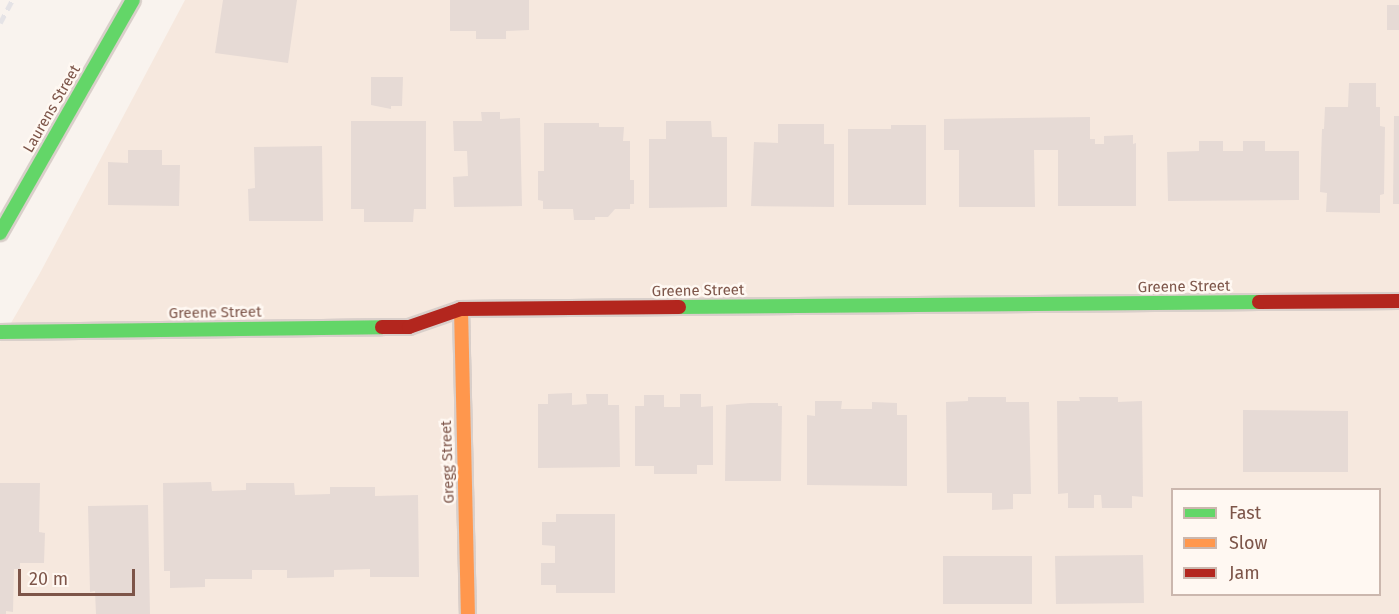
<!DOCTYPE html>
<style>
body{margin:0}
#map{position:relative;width:1399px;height:614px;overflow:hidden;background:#f9f3ee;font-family:"Fira Sans",sans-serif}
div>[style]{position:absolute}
.residential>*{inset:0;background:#f6e8de}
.building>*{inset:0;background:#e6dad5}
.roads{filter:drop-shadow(2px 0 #d9cfca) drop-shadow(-2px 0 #d9cfca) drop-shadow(0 2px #d9cfca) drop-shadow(0 -2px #d9cfca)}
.fast>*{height:14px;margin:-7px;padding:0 7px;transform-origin:7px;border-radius:7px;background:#63d668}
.slow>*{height:14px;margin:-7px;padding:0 7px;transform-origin:7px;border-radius:7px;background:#ff974d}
.jam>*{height:14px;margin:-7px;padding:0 7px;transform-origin:7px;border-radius:7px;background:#b3261e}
.rail>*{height:4.5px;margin-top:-2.25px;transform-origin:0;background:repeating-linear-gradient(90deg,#e5e3e6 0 9px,transparent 0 15px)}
span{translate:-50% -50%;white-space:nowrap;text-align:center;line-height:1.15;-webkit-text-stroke:5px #fff8f2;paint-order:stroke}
.street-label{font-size:15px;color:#7d5549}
.legend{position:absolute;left:1171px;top:488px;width:210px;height:108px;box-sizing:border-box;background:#fff8f2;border:2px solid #cbb7ae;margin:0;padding:8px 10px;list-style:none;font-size:18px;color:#7d5549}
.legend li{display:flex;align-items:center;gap:12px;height:30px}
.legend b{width:30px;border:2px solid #cbb7ae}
.scale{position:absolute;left:18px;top:569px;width:117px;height:27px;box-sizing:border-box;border:3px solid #7d5549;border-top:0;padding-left:8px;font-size:18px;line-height:21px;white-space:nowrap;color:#7d5549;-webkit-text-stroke:4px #fff8f2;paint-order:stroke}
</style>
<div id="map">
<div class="residential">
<div style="clip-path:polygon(evenodd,185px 0,1399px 0,1399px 614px,0 614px,0 342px,40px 273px,185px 0,1172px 490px,1380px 490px,1380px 594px,1172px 594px,1172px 490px)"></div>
</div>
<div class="building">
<div style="clip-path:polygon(223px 0,297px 0,288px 63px,215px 53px)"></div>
<div style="clip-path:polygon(450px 0,529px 0,529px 30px,506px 31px,506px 39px,476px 39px,476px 31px,450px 31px)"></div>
<div style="clip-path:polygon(1387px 5px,1399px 5px,1399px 30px,1387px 30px)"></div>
<div style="clip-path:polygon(371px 77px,403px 77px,402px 106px,391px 106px,391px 109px,371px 105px)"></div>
<div style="clip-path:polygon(1349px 83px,1376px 83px,1376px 107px,1380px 107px,1380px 126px,1385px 127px,1384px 194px,1380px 195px,1380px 213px,1326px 212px,1327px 193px,1320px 192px,1322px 129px,1324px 129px,1325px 107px,1348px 107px)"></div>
<div style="clip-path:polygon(481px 112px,500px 112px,500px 119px,520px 118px,522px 206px,454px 207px,453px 177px,468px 176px,467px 151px,454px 151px,453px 121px,482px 121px)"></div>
<div style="clip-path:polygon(1394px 116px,1399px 116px,1399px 204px,1393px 204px)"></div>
<div style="clip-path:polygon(1090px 117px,1090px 139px,1095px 139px,1095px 144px,1104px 144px,1104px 136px,1133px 135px,1133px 144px,1136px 143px,1136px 206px,1058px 206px,1058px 150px,1034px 150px,1035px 207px,959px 207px,959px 150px,944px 150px,944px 119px)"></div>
<div style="clip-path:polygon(351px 121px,426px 121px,426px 209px,414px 209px,413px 222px,364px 222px,364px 209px,351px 209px)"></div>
<div style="clip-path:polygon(666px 121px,711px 121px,712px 137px,727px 137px,727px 207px,649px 208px,649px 139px,666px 139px)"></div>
<div style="clip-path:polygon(544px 123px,599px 123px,599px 127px,624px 127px,623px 141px,630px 141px,630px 180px,634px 180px,634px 204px,630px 204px,630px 209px,615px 209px,608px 217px,595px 217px,595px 220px,574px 220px,573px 209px,543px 209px,543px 201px,538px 200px,538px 171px,544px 171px)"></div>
<div style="clip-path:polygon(778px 124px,824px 124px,824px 144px,834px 144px,834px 207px,751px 206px,754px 142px,778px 143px)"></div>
<div style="clip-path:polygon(891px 125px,926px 125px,926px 205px,848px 205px,848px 129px,891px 129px)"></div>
<div style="clip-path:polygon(1199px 141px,1223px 141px,1223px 151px,1243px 151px,1243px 141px,1265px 141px,1265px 151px,1299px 151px,1299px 200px,1168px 201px,1167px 152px,1199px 151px)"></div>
<div style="clip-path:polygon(322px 146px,323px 221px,249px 221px,248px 189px,255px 188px,254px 147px)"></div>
<div style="clip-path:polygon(128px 150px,162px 150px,162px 165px,180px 165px,179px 206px,108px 205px,108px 162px,128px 163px)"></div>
<div style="clip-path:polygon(572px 393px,572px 405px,587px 404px,586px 394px,608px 394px,608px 405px,619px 405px,620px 467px,538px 468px,538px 404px,548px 404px,548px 394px)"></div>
<div style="clip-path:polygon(680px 394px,701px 394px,701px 407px,713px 406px,713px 465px,697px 465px,697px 474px,654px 474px,654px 466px,635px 466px,635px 406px,644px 406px,644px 395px,664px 395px,664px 407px,680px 407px)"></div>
<div style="clip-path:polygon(968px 397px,1006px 397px,1006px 402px,1029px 402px,1031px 494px,1013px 494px,1013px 509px,992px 510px,992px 493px,947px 493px,946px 402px,968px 401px)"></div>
<div style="clip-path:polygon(1079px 397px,1118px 397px,1118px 402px,1142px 401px,1143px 497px,1132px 496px,1132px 508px,1102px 508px,1101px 495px,1094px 495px,1094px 508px,1068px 508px,1068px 493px,1058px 494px,1057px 401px,1080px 401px)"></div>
<div style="clip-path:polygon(815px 401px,842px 401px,841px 409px,872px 409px,872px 402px,897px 403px,897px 415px,907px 415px,907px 486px,807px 485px,807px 415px,815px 416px)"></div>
<div style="clip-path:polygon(750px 403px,778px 403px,778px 406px,782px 406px,781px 481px,725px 481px,726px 405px)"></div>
<div style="clip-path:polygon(1243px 410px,1348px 411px,1348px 472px,1243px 472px)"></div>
<div style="clip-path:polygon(211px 482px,212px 491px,246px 490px,246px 483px,294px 483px,295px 495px,330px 494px,330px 487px,375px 487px,375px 496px,418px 495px,419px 577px,370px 577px,370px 569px,334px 570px,334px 577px,287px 578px,287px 570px,252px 570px,252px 579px,205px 579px,205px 587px,170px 588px,170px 571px,164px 571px,163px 483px)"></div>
<div style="clip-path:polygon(0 483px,40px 483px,39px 532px,45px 533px,44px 563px,20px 563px,20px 569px,14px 569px,13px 612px,6px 611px,6px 614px,0 614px)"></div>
<div style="clip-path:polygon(148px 505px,150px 614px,96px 614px,95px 591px,90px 592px,88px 506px)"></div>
<div style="clip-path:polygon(556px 514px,615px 514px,615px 593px,556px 593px,556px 585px,541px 585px,541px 563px,555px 563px,555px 546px,542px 545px,542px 522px,556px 522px)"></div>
<div style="clip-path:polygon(1143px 555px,1144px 603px,1056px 604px,1055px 556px)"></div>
<div style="clip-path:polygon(943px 556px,1032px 556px,1032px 604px,943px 604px)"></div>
</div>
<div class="roads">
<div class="fast">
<div style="left:0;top:233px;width:268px;rotate:-60.3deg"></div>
<div style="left:679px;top:307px;width:580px;rotate:-0.49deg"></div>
<div style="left:0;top:332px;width:382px;rotate:-0.7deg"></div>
</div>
<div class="slow">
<div style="left:461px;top:309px;width:305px;rotate:88.7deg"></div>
</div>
<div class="jam">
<div style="left:1259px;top:302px;width:140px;rotate:-0.4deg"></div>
<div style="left:382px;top:327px;width:27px"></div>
<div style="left:409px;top:327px;width:55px;rotate:-19.1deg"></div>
<div style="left:461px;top:309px;width:218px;rotate:-0.5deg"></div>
</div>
</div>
<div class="rail">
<div style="left:0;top:23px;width:26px;rotate:-62deg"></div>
</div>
<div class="street-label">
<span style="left:52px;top:109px;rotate:-60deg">Laurens Street</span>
<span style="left:1184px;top:287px;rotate:-1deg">Greene Street</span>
<span style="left:698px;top:291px;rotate:-1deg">Greene Street</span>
<span style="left:215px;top:313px;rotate:-1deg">Greene Street</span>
<span style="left:448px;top:462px;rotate:-92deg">Gregg Street</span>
</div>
<ul class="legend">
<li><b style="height:8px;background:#63d668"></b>Fast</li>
<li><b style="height:8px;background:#ff974d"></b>Slow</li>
<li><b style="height:8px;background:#b3261e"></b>Jam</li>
</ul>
<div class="scale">20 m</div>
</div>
